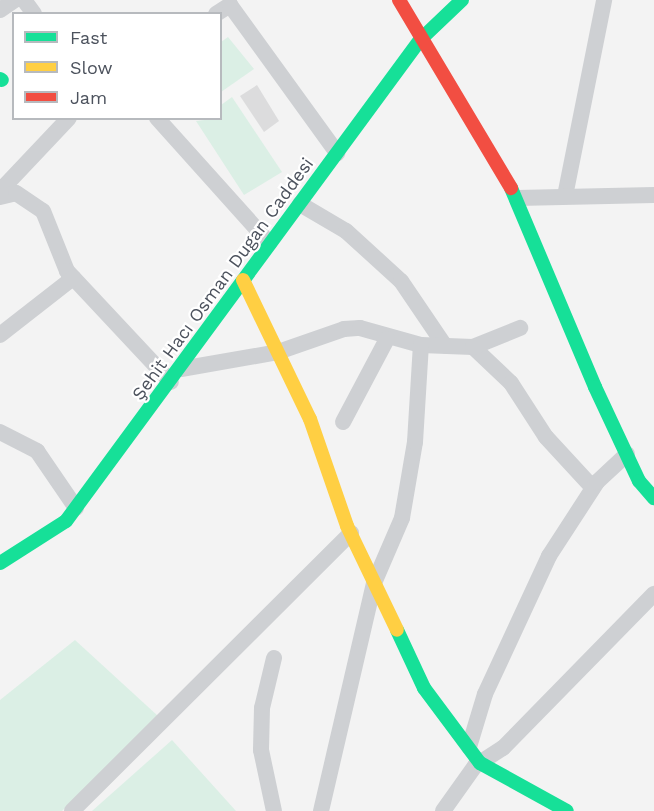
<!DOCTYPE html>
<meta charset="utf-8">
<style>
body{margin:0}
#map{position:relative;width:654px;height:811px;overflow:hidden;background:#f3f3f3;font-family:"Work Sans",sans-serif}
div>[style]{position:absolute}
.green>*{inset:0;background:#dbefe5}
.building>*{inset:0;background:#dcdcdd}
.street>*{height:16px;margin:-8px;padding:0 8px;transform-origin:8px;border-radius:8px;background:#ced0d3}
.fast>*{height:14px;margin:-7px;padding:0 7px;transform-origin:7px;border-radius:7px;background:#16e098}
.slow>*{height:14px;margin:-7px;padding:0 7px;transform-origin:7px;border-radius:7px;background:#ffcf43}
.jam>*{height:14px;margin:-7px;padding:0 7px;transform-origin:7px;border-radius:7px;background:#f24e42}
span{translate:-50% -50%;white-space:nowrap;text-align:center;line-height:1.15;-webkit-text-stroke:4.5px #fff;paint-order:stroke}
.street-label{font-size:18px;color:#4c525d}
.legend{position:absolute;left:12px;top:12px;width:210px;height:108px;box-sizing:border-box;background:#fff;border:2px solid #b7babe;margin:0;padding:8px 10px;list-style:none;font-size:18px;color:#4c525d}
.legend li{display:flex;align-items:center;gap:12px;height:30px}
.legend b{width:30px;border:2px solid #b7babe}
</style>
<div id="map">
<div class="green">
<div style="clip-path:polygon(228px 37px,254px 69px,221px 92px,221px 42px)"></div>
<div style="clip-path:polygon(232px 97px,282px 172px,244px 195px,196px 121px,220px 118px,221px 105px)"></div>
<div style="clip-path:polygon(75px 640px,158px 716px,62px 811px,0 811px,0 700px)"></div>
<div style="clip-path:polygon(172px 740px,236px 811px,92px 811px)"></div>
</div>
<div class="building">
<div style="clip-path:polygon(257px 85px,279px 121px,264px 132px,240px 96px)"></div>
</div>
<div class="street">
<div style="left:24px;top:0;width:17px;rotate:54deg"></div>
<div style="left:0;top:10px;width:18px;rotate:-34deg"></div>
<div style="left:216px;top:14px;width:17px;rotate:-33deg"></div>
<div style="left:230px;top:5px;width:183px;rotate:54.1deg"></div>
<div style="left:157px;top:118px;width:168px;rotate:48.1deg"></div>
<div style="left:0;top:191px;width:100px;rotate:-46.6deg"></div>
<div style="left:565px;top:196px;width:200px;rotate:-78.7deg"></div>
<div style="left:0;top:197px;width:16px;rotate:-14deg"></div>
<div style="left:16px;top:193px;width:32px;rotate:34deg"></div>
<div style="left:43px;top:211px;width:65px;rotate:68.2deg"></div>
<div style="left:67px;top:271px;width:152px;rotate:46.9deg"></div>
<div style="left:517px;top:198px;width:137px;rotate:-1.3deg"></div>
<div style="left:300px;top:204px;width:53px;rotate:30.4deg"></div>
<div style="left:346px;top:231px;width:74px;rotate:42.3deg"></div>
<div style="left:401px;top:281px;width:78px;rotate:55.9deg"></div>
<div style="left:0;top:335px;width:93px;rotate:-38deg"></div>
<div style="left:473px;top:347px;width:52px;rotate:43.5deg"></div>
<div style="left:511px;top:383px;width:64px;rotate:57.1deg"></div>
<div style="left:546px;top:437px;width:69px;rotate:47.3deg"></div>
<div style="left:181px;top:369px;width:98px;rotate:-9.9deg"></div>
<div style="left:278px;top:352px;width:70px;rotate:-19.2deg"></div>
<div style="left:344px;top:329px;width:16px;rotate:-4deg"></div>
<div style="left:360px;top:328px;width:63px;rotate:15.6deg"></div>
<div style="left:421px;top:345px;width:52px;rotate:2.2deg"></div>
<div style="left:473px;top:347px;width:51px;rotate:-22deg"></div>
<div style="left:343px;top:422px;width:94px;rotate:-62.1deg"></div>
<div style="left:0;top:432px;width:42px;rotate:27.2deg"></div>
<div style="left:37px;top:451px;width:69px;rotate:55.6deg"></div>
<div style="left:274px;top:658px;width:51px;rotate:103.5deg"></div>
<div style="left:262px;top:708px;width:42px;rotate:91.4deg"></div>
<div style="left:261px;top:750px;width:62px;rotate:78deg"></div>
<div style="left:469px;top:747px;width:55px;rotate:-73.2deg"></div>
<div style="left:485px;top:694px;width:152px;rotate:-65.1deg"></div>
<div style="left:549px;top:556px;width:88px;rotate:-57deg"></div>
<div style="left:597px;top:482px;width:41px;rotate:-43deg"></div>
<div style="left:72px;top:811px;width:394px;rotate:-44.9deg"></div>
<div style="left:321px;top:811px;width:234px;rotate:-76.9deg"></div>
<div style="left:374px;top:583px;width:71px;rotate:-66.7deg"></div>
<div style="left:402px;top:518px;width:77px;rotate:-80.3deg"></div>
<div style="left:415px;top:442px;width:97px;rotate:-86.5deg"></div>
<div style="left:443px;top:811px;width:55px;rotate:-54.6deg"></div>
<div style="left:475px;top:766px;width:33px;rotate:-33deg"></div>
<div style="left:503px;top:748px;width:216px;rotate:-45.6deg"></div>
</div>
<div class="fast">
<div style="left:0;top:79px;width:2px;rotate:27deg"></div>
<div style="left:511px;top:188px;width:216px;rotate:67.1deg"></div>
<div style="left:595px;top:387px;width:104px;rotate:64.9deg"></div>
<div style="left:639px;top:481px;width:23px;rotate:49deg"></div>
<div style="left:0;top:563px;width:78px;rotate:-32.5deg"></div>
<div style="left:66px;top:521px;width:597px;rotate:-53.65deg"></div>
<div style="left:420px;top:40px;width:58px;rotate:-43.6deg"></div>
<div style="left:397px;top:630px;width:64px;rotate:65deg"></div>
<div style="left:424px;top:688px;width:94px;rotate:53.3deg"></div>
<div style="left:480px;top:763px;width:99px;rotate:28.9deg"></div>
</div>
<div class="slow">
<div style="left:243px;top:280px;width:154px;rotate:64.3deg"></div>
<div style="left:310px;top:419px;width:113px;rotate:70.9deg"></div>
<div style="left:347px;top:526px;width:115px;rotate:64.3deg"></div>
</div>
<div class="jam">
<div style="left:399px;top:0;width:219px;rotate:59.2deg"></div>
</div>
<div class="street-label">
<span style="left:223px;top:279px;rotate:-54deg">Şehit Hacı Osman Dugan Caddesi</span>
</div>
<ul class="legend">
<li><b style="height:8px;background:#16e098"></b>Fast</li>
<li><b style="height:8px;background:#ffcf43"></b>Slow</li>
<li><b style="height:8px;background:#f24e42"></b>Jam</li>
</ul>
</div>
